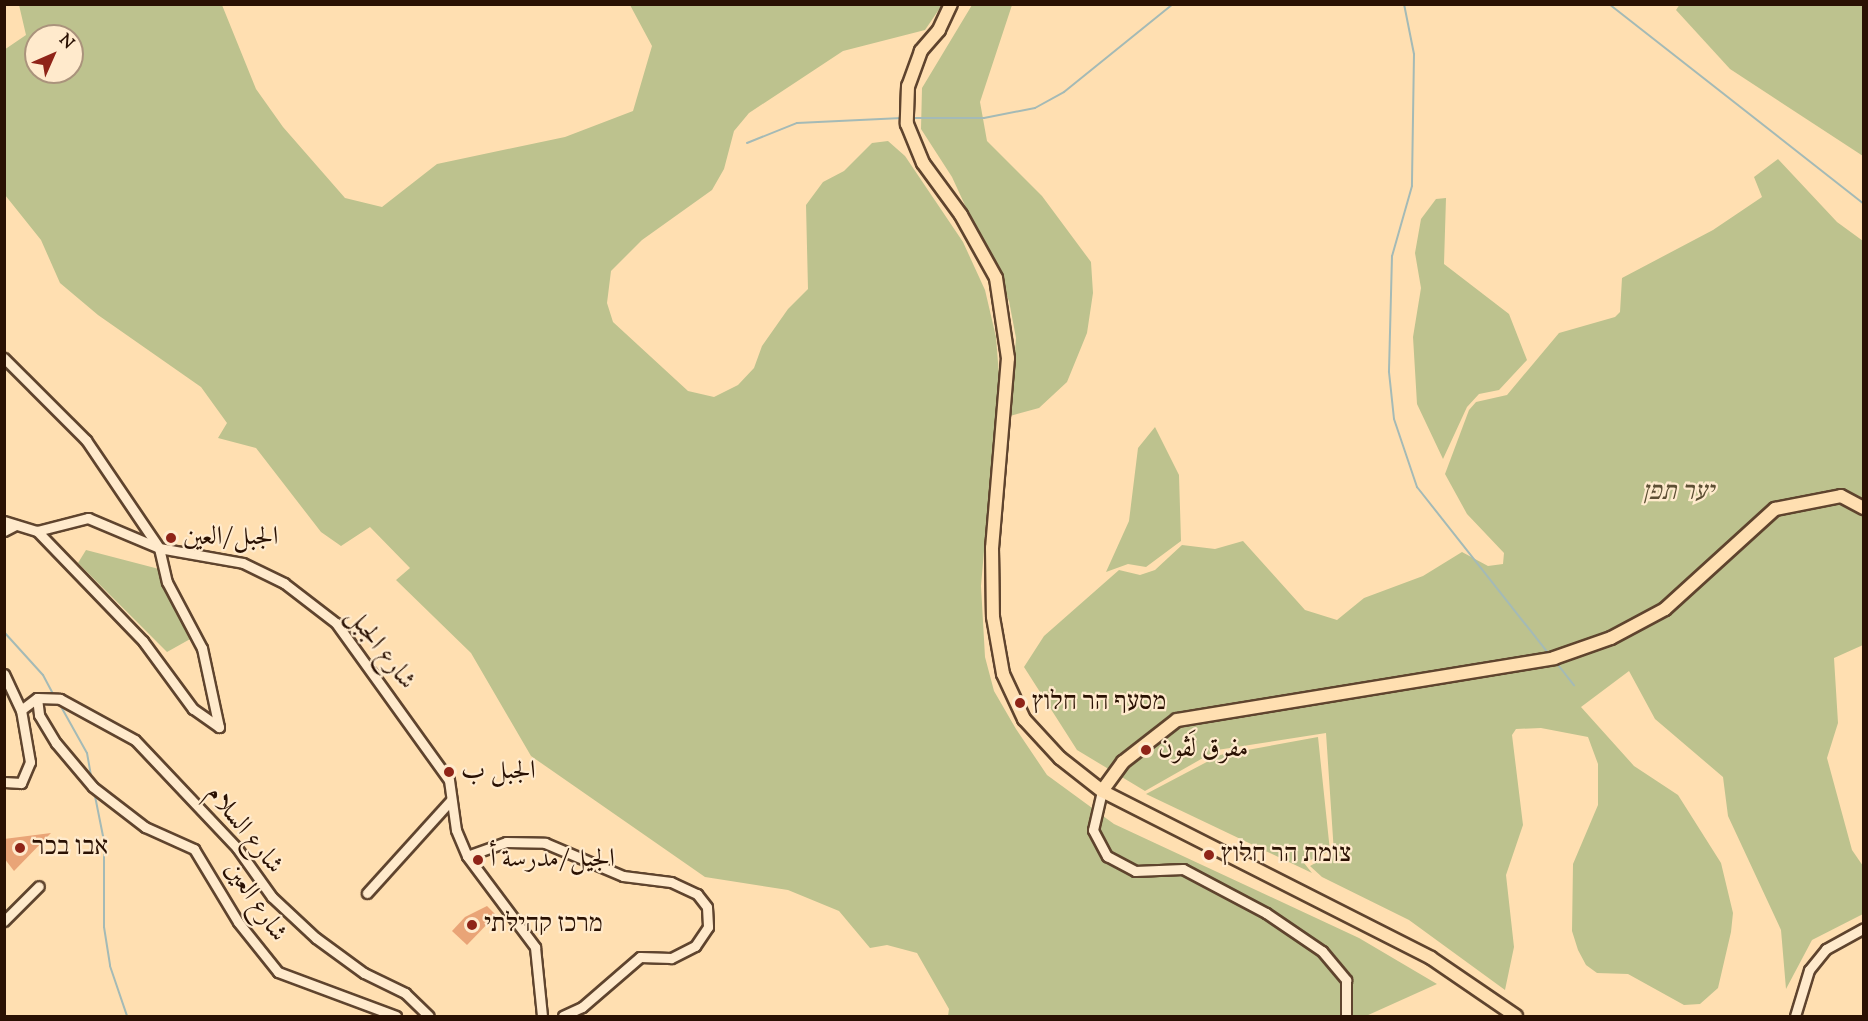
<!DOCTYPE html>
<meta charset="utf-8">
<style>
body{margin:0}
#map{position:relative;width:1868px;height:1021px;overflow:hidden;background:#ffdfb1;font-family:"Sorts Mill Goudy",Amiri,"Frank Ruhl Libre",serif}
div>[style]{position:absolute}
.green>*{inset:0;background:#bdc28e}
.stream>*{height:2px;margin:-1px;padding:0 1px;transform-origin:1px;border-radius:1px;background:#a4bab6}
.building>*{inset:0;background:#e9a477}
.roads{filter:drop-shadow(2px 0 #5f442e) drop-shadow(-2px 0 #5f442e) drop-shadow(0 2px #5f442e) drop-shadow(0 -2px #5f442e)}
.minor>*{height:9px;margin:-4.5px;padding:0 4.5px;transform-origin:4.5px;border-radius:4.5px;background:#ffeacc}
.major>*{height:12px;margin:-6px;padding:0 6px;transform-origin:6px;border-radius:6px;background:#ffdfb1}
.dots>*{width:16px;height:16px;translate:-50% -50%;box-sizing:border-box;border:3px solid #ffeacc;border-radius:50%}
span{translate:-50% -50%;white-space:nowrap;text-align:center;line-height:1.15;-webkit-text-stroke:4.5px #ffeacc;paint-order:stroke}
.park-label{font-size:26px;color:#5d4f34;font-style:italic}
.poi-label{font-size:26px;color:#2a1103}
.left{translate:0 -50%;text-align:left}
.street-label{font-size:26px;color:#2a1103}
.frame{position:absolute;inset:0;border:6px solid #2a1103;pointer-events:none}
.north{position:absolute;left:24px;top:24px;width:60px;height:60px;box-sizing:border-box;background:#ffeacc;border:2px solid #aa937c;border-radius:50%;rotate:45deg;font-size:16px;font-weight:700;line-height:24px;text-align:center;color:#2a1103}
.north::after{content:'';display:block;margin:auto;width:21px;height:27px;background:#8f2418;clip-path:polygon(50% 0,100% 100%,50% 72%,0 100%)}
</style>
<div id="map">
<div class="green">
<div style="clip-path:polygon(1680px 4px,1863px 5px,1863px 156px,1730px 69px,1676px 10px)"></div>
<div style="clip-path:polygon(evenodd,19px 5px,222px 5px,256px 89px,283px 127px,345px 198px,382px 207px,437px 164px,565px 137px,633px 111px,652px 46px,630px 5px,942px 5px,925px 30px,843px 51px,749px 113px,734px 131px,724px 169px,712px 190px,642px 240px,611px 271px,607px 303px,613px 322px,688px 391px,714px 397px,738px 385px,754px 368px,762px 346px,788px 309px,808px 289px,806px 205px,823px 182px,844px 171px,872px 143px,888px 141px,905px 156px,963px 242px,985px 290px,996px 337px,999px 375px,981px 586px,985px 657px,994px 691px,1016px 729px,1047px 775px,1114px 824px,1359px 938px,1437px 984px,1366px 1016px,948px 1016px,949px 1009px,917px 953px,887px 945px,870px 948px,839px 911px,788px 890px,705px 877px,531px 756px,471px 653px,396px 580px,410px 568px,370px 527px,341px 546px,321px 532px,256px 448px,218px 438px,227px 423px,201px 387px,98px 315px,60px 283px,41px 240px,5px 195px,4px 50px,26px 35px,19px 5px,36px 36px,72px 36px,72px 72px,36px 72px,36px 36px)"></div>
<div style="clip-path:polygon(972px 5px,1012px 5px,980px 102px,987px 141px,1042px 196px,1091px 262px,1093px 293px,1087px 333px,1067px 382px,1039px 408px,1010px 416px,1016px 338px,1009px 301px,952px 177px,921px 129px,922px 88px)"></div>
<div style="clip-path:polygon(1778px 159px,1837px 222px,1863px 241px,1863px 645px,1834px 658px,1838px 723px,1827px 758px,1852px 850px,1863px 866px,1863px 914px,1812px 940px,1786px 989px,1781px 930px,1728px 816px,1723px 777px,1655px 719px,1629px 671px,1581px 707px,1634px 766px,1678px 795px,1721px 863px,1733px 913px,1731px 932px,1718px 988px,1700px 1004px,1684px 1005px,1628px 974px,1597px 973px,1586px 965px,1578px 950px,1572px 931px,1573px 864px,1598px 805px,1598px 764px,1588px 737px,1541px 728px,1516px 729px,1512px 735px,1523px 825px,1506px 875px,1514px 947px,1505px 990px,1409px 920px,1322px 877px,1310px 866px,1334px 853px,1326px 733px,1217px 750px,1145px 791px,1077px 750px,1024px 667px,1044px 636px,1119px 570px,1140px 575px,1155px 570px,1182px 545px,1215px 549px,1243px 541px,1305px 610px,1337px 620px,1364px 598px,1423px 576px,1462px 552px,1488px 566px,1503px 564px,1504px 553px,1467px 514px,1445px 474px,1469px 410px,1476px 402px,1507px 395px,1559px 333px,1615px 317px,1620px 312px,1622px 278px,1713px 230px,1762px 197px,1754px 177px)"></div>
<div style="clip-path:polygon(1446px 198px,1444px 264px,1509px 314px,1527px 360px,1499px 390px,1479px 394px,1467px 407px,1443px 459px,1417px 404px,1413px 337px,1421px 288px,1415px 253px,1421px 219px,1436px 199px)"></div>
<div style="clip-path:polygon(1155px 427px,1179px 475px,1181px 541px,1146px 567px,1128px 564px,1106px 572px,1129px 521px,1138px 448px)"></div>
<div style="clip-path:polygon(86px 550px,159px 569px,162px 586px,192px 638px,167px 652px,78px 563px)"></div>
<div style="clip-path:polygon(1318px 737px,1330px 851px,1304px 863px,1312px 873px,1146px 794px,1220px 755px)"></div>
</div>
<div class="stream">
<div style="left:1404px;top:4px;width:51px;rotate:78.7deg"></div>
<div style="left:1414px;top:54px;width:132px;rotate:90.9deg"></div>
<div style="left:1412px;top:186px;width:73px;rotate:105.9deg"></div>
<div style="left:1392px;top:256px;width:116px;rotate:91.5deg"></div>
<div style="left:1389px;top:372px;width:47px;rotate:83.9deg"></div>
<div style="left:1394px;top:419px;width:72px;rotate:71.3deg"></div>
<div style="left:1417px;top:487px;width:213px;rotate:51.7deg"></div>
<div style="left:1609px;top:4px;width:324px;rotate:38.1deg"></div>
<div style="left:911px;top:118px;width:73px"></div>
<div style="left:984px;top:118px;width:52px;rotate:-11.1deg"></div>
<div style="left:1035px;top:108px;width:33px;rotate:-29deg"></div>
<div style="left:1064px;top:92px;width:140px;rotate:-38.9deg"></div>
<div style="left:747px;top:143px;width:54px;rotate:-21.8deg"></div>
<div style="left:797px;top:123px;width:105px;rotate:-2.7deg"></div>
<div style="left:4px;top:632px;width:58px;rotate:47.8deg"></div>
<div style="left:43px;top:675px;width:24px;rotate:62deg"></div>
<div style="left:1555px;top:661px;width:31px;rotate:52deg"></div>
<div style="left:59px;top:703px;width:57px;rotate:60.8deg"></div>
<div style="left:87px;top:753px;width:27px;rotate:80deg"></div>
<div style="left:94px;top:791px;width:51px;rotate:78.7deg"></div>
<div style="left:104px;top:841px;width:86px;rotate:90deg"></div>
<div style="left:104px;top:927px;width:39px;rotate:81deg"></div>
<div style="left:110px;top:966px;width:53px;rotate:71.2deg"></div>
</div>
<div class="building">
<div style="clip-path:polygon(51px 833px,14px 871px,4px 858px,4px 839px)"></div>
<div style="clip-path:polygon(487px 906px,496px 915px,467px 945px,452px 931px,465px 917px)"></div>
</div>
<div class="roads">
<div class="minor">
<div style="left:4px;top:358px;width:116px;rotate:45deg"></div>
<div style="left:86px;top:440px;width:130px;rotate:55.9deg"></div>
<div style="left:159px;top:548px;width:35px;rotate:77deg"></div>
<div style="left:167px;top:582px;width:75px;rotate:62.1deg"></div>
<div style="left:202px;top:648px;width:81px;rotate:77.9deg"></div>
<div style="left:219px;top:727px;width:32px;rotate:-145deg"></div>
<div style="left:193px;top:709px;width:84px;rotate:-126.3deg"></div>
<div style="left:143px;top:641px;width:153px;rotate:-133.9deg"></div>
<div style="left:4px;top:521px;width:34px;rotate:17deg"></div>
<div style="left:37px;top:531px;width:53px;rotate:-14.3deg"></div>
<div style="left:88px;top:518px;width:77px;rotate:22.9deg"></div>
<div style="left:159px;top:548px;width:85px;rotate:10.1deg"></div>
<div style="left:243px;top:563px;width:46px;rotate:26deg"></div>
<div style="left:284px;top:583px;width:66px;rotate:37.6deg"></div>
<div style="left:336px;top:623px;width:193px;rotate:54.3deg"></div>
<div style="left:449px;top:780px;width:50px;rotate:82deg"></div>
<div style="left:456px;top:830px;width:28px;rotate:67deg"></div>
<div style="left:467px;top:856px;width:114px;rotate:53.2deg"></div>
<div style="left:535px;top:947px;width:69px;rotate:84.2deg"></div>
<div style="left:4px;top:531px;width:13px;rotate:-27deg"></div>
<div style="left:4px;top:674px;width:40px;rotate:65deg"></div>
<div style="left:21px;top:710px;width:53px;rotate:80.2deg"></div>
<div style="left:30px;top:762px;width:23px;rotate:113deg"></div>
<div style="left:21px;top:783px;width:17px;rotate:-177deg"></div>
<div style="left:37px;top:698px;width:17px;rotate:83deg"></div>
<div style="left:39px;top:715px;width:33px;rotate:59deg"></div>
<div style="left:56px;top:743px;width:57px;rotate:49.9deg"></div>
<div style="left:93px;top:787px;width:66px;rotate:37.6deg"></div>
<div style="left:145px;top:827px;width:54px;rotate:24.2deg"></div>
<div style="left:194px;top:849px;width:85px;rotate:58.9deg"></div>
<div style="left:238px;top:922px;width:64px;rotate:51.3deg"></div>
<div style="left:278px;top:972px;width:126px;rotate:20.4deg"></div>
<div style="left:21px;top:710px;width:20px;rotate:-37deg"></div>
<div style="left:37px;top:698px;width:23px;rotate:2deg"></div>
<div style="left:60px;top:699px;width:85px;rotate:28.7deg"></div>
<div style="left:135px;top:740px;width:149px;rotate:46.6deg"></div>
<div style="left:237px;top:848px;width:60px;rotate:54.5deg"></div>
<div style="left:272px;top:897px;width:60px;rotate:43deg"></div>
<div style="left:316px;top:938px;width:59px;rotate:36.1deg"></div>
<div style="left:364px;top:973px;width:46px;rotate:26deg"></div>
<div style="left:405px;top:993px;width:33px;rotate:44deg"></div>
<div style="left:1102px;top:791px;width:40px;rotate:103deg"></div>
<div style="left:1093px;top:830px;width:30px;rotate:62deg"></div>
<div style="left:1107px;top:856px;width:32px;rotate:28deg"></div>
<div style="left:1135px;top:871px;width:48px;rotate:-2.4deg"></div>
<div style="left:1183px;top:869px;width:94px;rotate:27.9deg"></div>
<div style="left:1266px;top:913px;width:68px;rotate:34.2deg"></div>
<div style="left:1322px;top:951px;width:38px;rotate:50deg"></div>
<div style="left:1346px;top:980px;width:36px;rotate:90deg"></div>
<div style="left:467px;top:856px;width:41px;rotate:-19.7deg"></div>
<div style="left:506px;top:842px;width:39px;rotate:1deg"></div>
<div style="left:545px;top:843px;width:85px;rotate:22.9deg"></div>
<div style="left:623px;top:876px;width:48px;rotate:7.1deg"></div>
<div style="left:671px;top:882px;width:29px;rotate:25deg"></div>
<div style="left:697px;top:894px;width:16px;rotate:52deg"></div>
<div style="left:707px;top:907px;width:20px;rotate:87deg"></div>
<div style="left:708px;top:927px;width:23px;rotate:124deg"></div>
<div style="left:695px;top:946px;width:27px;rotate:153deg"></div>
<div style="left:671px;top:958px;width:31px;rotate:-178deg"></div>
<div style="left:640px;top:957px;width:77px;rotate:139.2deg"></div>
<div style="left:582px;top:1007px;width:21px;rotate:155deg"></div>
<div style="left:367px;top:893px;width:125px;rotate:-47.9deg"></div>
<div style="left:4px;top:921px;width:49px;rotate:-45deg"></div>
<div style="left:1795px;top:1016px;width:48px;rotate:-73.1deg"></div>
<div style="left:1809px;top:970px;width:27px;rotate:-51deg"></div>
<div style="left:1826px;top:949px;width:43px;rotate:-28.9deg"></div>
</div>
<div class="major">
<div style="left:951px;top:4px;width:29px;rotate:115deg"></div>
<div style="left:939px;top:30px;width:28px;rotate:131deg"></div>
<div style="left:921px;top:51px;width:37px;rotate:110deg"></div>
<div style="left:908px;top:86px;width:38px;rotate:92deg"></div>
<div style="left:907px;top:124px;width:42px;rotate:67.7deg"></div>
<div style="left:923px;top:163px;width:64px;rotate:53.8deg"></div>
<div style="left:961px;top:215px;width:72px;rotate:60.9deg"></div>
<div style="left:996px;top:278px;width:81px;rotate:81.5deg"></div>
<div style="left:1008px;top:358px;width:191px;rotate:94.8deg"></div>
<div style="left:992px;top:548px;width:69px;rotate:89.2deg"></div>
<div style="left:993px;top:617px;width:58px;rotate:80deg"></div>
<div style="left:1003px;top:674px;width:50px;rotate:65deg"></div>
<div style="left:1024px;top:719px;width:53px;rotate:47.3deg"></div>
<div style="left:1060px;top:758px;width:53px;rotate:38.2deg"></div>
<div style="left:1102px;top:791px;width:369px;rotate:26.9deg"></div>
<div style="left:1431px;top:958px;width:103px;rotate:34.3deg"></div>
<div style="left:1102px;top:791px;width:36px;rotate:-54deg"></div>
<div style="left:1123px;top:762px;width:68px;rotate:-37.9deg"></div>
<div style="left:1177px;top:720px;width:382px;rotate:-9.3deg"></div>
<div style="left:1554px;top:658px;width:60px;rotate:-19.3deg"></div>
<div style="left:1611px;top:638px;width:61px;rotate:-28.2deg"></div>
<div style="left:1665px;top:609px;width:149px;rotate:-42.3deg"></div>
<div style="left:1775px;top:509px;width:67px;rotate:-11.1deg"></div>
<div style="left:1841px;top:496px;width:26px;rotate:28deg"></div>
</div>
</div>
<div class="dots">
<div style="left:171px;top:538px;background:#8f2418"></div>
<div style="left:1020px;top:703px;background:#8f2418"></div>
<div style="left:1146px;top:750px;background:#8f2418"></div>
<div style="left:449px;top:772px;background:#8f2418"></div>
<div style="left:20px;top:848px;background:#8f2418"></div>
<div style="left:1209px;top:855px;background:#8f2418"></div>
<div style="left:478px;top:860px;background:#8f2418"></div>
<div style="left:472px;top:925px;background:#8f2418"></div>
</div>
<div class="park-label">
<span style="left:1678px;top:493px">יער תפן</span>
</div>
<div class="poi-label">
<span class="left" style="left:183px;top:538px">الجبل/العين</span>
<span class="left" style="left:1032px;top:703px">מסעף הר חלוץ</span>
<span class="left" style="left:1158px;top:750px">مفرق لَڤون</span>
<span class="left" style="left:461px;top:772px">الجبل ب</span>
<span class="left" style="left:32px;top:848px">אבו בכר</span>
<span class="left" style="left:1221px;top:855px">צומת הר חלוץ</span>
<span class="left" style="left:490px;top:860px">الجيل/مدرسة أ</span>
<span class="left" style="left:484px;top:925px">מרכז קהילתי</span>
</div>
<div class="street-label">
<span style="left:380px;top:649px;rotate:52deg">شارع الجبل</span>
<span style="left:244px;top:830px;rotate:51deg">شارع السلام</span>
<span style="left:255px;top:902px;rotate:56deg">شارع العين</span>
</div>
<div class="frame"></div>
<div class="north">N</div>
</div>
